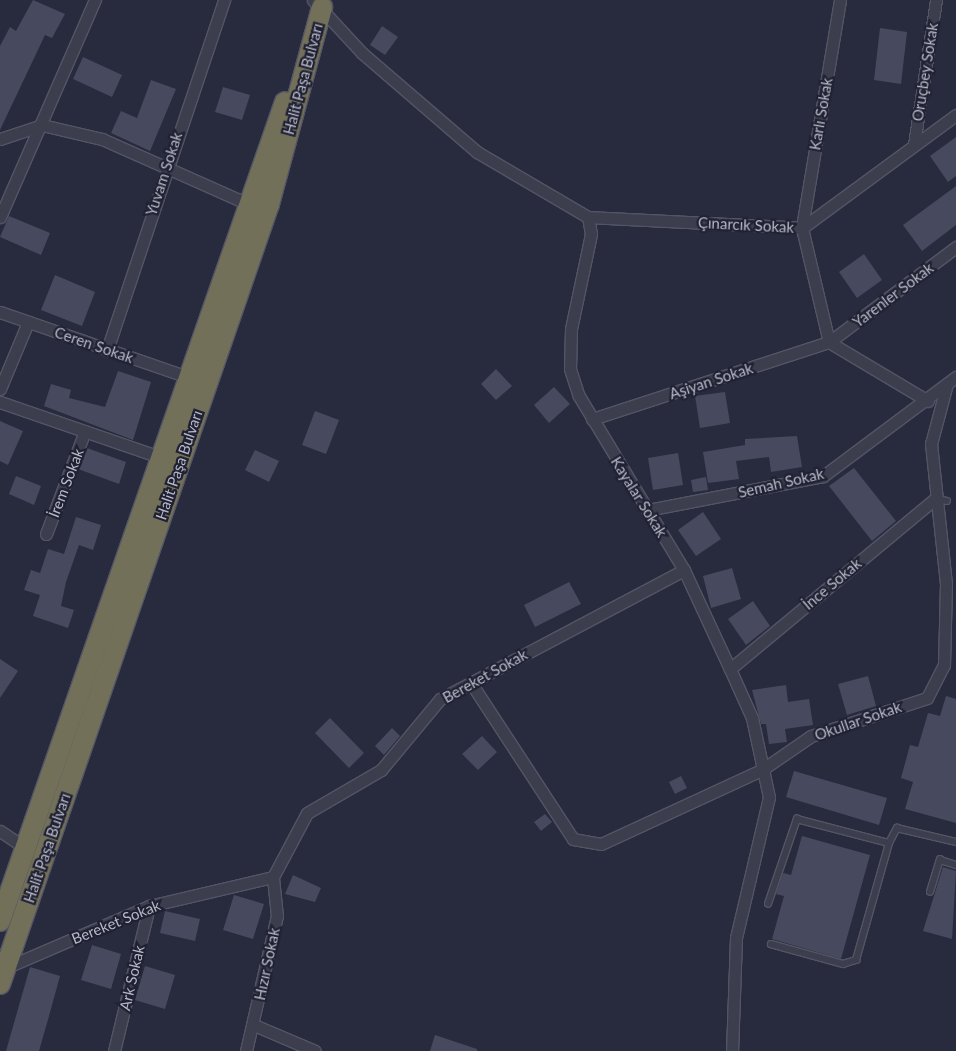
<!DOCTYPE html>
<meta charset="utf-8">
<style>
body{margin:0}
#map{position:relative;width:956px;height:1051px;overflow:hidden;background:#282a3d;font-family:Lato,sans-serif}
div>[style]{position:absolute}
.building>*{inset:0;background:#474a5f}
.roads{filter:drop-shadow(1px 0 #535565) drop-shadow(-1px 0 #535565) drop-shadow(0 1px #535565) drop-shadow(0 -1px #535565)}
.lane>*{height:5.5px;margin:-2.75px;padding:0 2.75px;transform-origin:2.75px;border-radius:2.75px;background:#3c3e4e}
.street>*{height:11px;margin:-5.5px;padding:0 5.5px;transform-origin:5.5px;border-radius:5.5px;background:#3c3e4e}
.highway>*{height:20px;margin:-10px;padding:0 10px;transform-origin:10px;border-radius:10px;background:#73705a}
span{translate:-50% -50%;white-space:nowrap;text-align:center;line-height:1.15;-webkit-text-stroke:4.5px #202233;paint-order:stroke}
.street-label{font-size:15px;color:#b8b9c8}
</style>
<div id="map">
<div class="building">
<div style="clip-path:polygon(33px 0,65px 14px,52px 38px,45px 35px,0 130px,0 46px,10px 27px,16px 31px)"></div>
<div style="clip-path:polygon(382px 26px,398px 37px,385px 55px,370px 45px)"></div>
<div style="clip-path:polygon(880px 28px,907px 32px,901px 84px,874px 80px)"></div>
<div style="clip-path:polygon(83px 57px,122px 75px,112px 97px,73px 79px)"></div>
<div style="clip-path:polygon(151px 80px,176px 89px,150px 151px,111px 133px,121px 111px,137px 118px)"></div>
<div style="clip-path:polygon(223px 87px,250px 95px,242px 120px,215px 112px)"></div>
<div style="clip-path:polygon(956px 137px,956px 176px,948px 182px,930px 156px)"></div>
<div style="clip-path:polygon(956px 186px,956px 225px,922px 251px,903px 225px)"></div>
<div style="clip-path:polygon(9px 216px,50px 233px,41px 255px,0 237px)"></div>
<div style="clip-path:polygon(864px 254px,882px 280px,857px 298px,839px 272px)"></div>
<div style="clip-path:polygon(55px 275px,95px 292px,82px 326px,41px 310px)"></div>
<div style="clip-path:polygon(496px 369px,512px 386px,496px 400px,481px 384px)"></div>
<div style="clip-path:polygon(118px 371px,151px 382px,133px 440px,44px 406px,51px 384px,71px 390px,69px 398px,105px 407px)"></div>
<div style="clip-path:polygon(554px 387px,570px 404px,549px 423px,534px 405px)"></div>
<div style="clip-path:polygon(725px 392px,730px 423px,700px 428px,695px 396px)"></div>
<div style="clip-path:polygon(315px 411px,339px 420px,326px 454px,302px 445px)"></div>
<div style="clip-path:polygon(0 421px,23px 431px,8px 465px,0 461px)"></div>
<div style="clip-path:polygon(797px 436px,802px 467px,771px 472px,769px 457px,736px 461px,739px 479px,708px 483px,703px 452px,745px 445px,745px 439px)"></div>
<div style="clip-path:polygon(87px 448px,126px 462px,119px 484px,78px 469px)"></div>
<div style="clip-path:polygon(255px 450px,279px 461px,269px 482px,245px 470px)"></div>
<div style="clip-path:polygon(678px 453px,683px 485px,653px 490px,648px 458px)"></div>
<div style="clip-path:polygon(854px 468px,896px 521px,872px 541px,829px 486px)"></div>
<div style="clip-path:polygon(16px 476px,41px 486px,34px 505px,9px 494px)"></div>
<div style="clip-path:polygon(706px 477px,708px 490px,693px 492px,691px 480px)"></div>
<div style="clip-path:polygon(703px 512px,721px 539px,696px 556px,678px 530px)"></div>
<div style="clip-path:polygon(76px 517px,101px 525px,93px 550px,79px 545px,66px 582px,61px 606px,74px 610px,68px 628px,33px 616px,40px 595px,24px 590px,31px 570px,40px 573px,48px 549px,64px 554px)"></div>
<div style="clip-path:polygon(732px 568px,741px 599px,711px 608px,703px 576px)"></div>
<div style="clip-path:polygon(569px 582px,581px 604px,535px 627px,524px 605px)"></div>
<div style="clip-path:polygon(753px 601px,770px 626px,746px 645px,728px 619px)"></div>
<div style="clip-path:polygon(0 659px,18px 671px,0 698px)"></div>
<div style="clip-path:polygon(868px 676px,876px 706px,847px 715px,838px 684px)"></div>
<div style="clip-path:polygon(786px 685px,788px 702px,809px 699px,813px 725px,785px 729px,787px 742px,769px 744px,766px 724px,761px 724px,752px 690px)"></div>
<div style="clip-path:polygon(946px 696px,956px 699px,956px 823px,905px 809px,913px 782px,901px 778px,910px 745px,918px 747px,928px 713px,940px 716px)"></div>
<div style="clip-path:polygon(330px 718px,364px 753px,349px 768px,315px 733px)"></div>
<div style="clip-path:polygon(392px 728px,400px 736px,384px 755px,375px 746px)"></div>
<div style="clip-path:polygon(482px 736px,497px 752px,478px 770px,462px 754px)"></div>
<div style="clip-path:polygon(794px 771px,887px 798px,879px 825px,786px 797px)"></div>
<div style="clip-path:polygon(681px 776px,687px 788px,675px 794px,669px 782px)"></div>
<div style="clip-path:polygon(545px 814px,552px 822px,541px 831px,534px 822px)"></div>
<div style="clip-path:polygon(802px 836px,870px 855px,841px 959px,772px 939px,784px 896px,776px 894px,783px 873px,791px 875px)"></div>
<div style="clip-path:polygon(943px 867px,956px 871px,952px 939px,923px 931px)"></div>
<div style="clip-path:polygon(293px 875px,321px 888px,315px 902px,285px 894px)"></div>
<div style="clip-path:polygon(234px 895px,264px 904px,253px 939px,223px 930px)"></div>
<div style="clip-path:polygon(165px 911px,200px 919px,195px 941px,160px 933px)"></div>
<div style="clip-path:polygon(92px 945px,121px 954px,111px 989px,81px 980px)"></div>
<div style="clip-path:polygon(145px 966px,175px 975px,165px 1009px,135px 1000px)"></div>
<div style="clip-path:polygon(30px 967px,60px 976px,49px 1016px,39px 1051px,6px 1051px)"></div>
<div style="clip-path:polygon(435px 1035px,477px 1049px,477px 1051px,430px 1051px)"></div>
</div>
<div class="roads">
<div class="lane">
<div style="left:937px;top:499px;width:10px;rotate:11deg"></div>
<div style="left:930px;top:892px;width:34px;rotate:-73deg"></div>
<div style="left:940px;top:860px;width:17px;rotate:17deg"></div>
<div style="left:768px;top:904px;width:90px;rotate:-71.2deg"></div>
<div style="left:797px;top:819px;width:95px;rotate:14.6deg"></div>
<div style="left:889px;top:843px;width:17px;rotate:-62deg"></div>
<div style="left:897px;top:828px;width:61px;rotate:13.3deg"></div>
<div style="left:771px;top:944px;width:75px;rotate:15.5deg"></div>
<div style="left:843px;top:964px;width:14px;rotate:-17deg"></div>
<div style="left:856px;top:960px;width:122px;rotate:-74.2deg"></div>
</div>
<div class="street">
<div style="left:313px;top:0;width:72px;rotate:47.2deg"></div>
<div style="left:362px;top:53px;width:152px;rotate:40.7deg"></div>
<div style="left:477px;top:152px;width:129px;rotate:30.4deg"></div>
<div style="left:840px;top:0;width:231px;rotate:99.5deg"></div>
<div style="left:802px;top:228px;width:117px;rotate:76.7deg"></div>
<div style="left:829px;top:342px;width:115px;rotate:30.8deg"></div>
<div style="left:0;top:139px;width:44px;rotate:-18.4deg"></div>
<div style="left:42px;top:125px;width:62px;rotate:13.1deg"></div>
<div style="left:102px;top:139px;width:160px;rotate:24deg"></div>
<div style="left:914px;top:144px;width:146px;rotate:-81.3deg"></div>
<div style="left:0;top:217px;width:237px;rotate:-66.4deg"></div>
<div style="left:588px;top:217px;width:17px;rotate:80deg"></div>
<div style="left:591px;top:234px;width:97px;rotate:101.9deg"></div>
<div style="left:571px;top:329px;width:40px;rotate:91.4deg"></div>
<div style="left:570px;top:369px;width:28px;rotate:72deg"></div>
<div style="left:579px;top:396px;width:203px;rotate:58.9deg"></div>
<div style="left:684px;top:570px;width:109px;rotate:65.1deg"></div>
<div style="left:730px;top:669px;width:54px;rotate:65.8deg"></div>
<div style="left:752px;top:718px;width:81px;rotate:77.9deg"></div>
<div style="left:769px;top:797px;width:145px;rotate:103.2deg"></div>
<div style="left:736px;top:938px;width:113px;rotate:92deg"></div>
<div style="left:588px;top:217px;width:214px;rotate:2.9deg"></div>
<div style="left:802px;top:228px;width:191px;rotate:-36.3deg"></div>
<div style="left:0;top:312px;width:199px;rotate:19.1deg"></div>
<div style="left:107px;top:350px;width:369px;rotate:-71.5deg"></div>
<div style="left:0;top:389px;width:73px;rotate:-67.3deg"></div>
<div style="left:0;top:402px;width:169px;rotate:19deg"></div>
<div style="left:592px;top:419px;width:249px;rotate:-18deg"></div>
<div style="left:829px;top:342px;width:159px;rotate:-36.8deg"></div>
<div style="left:647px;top:510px;width:179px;rotate:-10.9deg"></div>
<div style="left:823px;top:476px;width:166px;rotate:-36.7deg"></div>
<div style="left:46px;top:534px;width:110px;rotate:-69.3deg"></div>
<div style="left:730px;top:669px;width:266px;rotate:-39.7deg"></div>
<div style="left:471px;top:683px;width:186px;rotate:56.8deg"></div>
<div style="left:573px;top:839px;width:28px;rotate:10deg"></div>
<div style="left:601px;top:844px;width:179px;rotate:-24.8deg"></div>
<div style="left:763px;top:769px;width:58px;rotate:-34.5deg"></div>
<div style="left:811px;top:736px;width:122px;rotate:-18.1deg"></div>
<div style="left:927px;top:698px;width:37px;rotate:-63deg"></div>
<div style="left:944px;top:665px;width:81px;rotate:-88.6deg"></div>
<div style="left:946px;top:584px;width:141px;rotate:-96.1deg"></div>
<div style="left:931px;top:444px;width:62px;rotate:-75.1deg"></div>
<div style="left:0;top:831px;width:30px;rotate:34deg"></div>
<div style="left:5px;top:968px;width:157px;rotate:-23.3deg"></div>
<div style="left:149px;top:906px;width:127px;rotate:-13.2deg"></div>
<div style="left:273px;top:877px;width:72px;rotate:-62deg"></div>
<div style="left:307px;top:813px;width:86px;rotate:-30.2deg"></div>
<div style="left:381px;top:770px;width:92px;rotate:-50.3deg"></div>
<div style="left:440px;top:699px;width:276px;rotate:-27.9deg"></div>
<div style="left:254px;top:1025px;width:66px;rotate:23.1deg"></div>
<div style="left:114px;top:1051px;width:149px;rotate:-76.4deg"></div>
<div style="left:246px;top:1051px;width:139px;rotate:-77.1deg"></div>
<div style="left:277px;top:916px;width:39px;rotate:-96deg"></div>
</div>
<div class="highway">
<div style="left:0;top:921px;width:867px;rotate:-70.81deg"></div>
<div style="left:0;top:984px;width:825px;rotate:-70.97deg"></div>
<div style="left:269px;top:204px;width:204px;rotate:-74.9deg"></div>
</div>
</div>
<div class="street-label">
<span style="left:925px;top:72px;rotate:-81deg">Oruçbey Sokak</span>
<span style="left:303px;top:79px;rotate:-75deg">Halit Paşa Bulvarı</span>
<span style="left:821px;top:114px;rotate:-80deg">Karlı Sokak</span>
<span style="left:164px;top:174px;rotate:-72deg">Yuvam Sokak</span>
<span style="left:746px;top:225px;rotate:3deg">Çınarcık Sokak</span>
<span style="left:893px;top:295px;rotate:-37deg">Yarenler Sokak</span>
<span style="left:94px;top:345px;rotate:19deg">Ceren Sokak</span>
<span style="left:711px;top:381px;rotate:-18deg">Aşiyan Sokak</span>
<span style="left:179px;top:465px;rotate:-71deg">Halit Paşa Bulvarı</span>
<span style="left:66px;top:483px;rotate:-69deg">İrem Sokak</span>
<span style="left:781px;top:483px;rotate:-13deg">Semah Sokak</span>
<span style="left:639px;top:497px;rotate:58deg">Kayalar Sokak</span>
<span style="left:832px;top:584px;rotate:-40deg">İnce Sokak</span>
<span style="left:485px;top:676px;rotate:-29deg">Bereket Sokak</span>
<span style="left:858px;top:721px;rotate:-19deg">Okullar Sokak</span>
<span style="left:47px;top:848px;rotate:-71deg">Halit Paşa Bulvarı</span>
<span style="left:116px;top:922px;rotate:-22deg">Bereket Sokak</span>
<span style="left:267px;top:964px;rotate:-78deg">Hızır Sokak</span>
<span style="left:132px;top:978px;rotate:-77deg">Ark Sokak</span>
</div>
</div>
